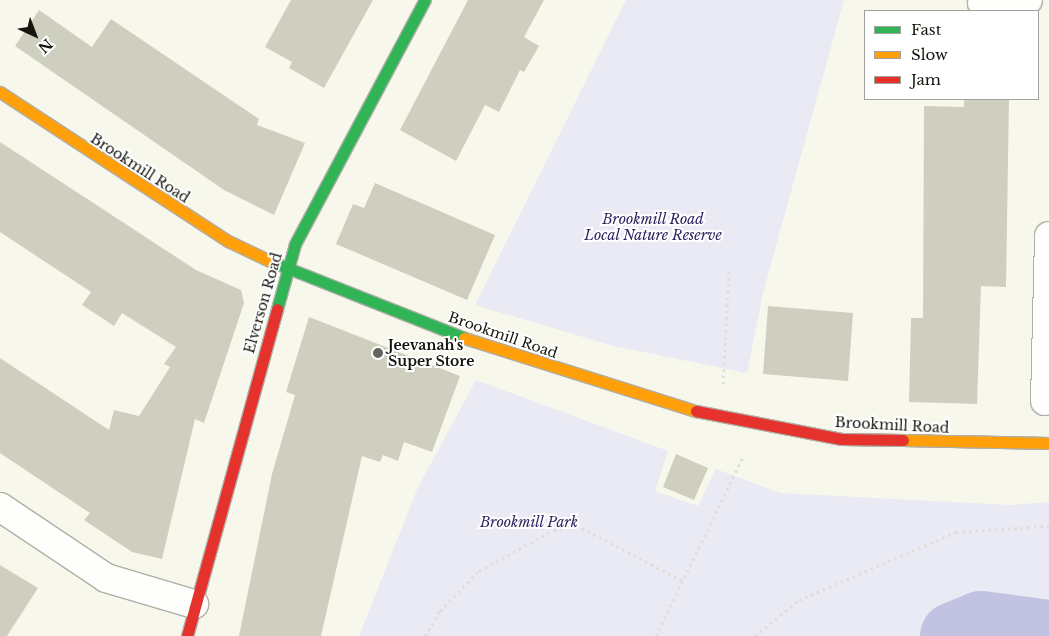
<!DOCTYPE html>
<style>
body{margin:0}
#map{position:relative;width:1049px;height:636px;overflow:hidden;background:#f7f7ec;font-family:"Libre Baskerville",serif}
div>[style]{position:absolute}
.green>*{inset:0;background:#eaeaf4}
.river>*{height:68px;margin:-34px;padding:0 34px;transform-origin:34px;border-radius:34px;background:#c2c2e2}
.building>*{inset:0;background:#cfcfc0}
.path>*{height:3px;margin-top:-1.5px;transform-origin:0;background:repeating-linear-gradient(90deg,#dededa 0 2.5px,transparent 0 6.5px)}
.roads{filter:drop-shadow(1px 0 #b0afa7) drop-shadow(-1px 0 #b0afa7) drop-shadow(0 1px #b0afa7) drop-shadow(0 -1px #b0afa7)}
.street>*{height:28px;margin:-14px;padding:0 14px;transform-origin:14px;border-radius:14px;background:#fefefc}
.fast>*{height:11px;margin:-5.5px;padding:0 5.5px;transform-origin:5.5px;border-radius:5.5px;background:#30b455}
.slow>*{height:11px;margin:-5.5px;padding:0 5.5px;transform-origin:5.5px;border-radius:5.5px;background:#ff9f0a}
.jam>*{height:11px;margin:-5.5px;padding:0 5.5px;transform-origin:5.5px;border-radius:5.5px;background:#e5322d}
.dots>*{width:14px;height:14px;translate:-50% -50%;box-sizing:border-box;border:2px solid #fff;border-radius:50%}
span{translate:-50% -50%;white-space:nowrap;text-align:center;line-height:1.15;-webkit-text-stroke:4px #fff;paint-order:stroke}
.street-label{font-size:14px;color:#15150e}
.park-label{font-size:14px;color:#2c2661;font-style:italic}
.poi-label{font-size:14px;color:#15150e;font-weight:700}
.left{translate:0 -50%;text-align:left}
.legend{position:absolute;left:864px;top:10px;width:175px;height:90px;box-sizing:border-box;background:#fff;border:1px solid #a1a19f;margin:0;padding:6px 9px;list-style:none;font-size:15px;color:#15150e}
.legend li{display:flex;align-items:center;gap:10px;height:25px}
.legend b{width:25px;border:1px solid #a1a19f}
.north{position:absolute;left:10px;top:10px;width:50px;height:50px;-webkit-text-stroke:4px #fff;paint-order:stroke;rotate:137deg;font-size:14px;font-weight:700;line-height:20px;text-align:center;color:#15150e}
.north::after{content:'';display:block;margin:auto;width:18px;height:22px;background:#15150e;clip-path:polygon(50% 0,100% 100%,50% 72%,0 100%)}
</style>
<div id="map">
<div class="green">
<div style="clip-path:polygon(626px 0,844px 0,763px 293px,747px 373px,613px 346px,475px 305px)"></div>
<div style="clip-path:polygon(476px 380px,668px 451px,655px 491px,698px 506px,716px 469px,780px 493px,1011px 505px,1049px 502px,1049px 636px,359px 636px,418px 487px)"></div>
</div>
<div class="river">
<div style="left:954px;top:636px;width:29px;rotate:-22deg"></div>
<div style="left:981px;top:625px;width:69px;rotate:7.5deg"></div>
</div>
<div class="building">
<div style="clip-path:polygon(291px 0,373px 0,324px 88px,289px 68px,292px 62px,265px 47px)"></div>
<div style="clip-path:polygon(468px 0,544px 0,524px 37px,539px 46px,524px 72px,520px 70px,499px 112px,485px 105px,456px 161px,400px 130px)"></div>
<div style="clip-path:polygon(39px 10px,92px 47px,111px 19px,259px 119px,257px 125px,305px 143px,274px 215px,224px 190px,15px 46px)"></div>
<div style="clip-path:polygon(964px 99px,1009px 99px,1006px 287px,981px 286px,977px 404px,909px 402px,911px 318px,923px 318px,924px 106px,964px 107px)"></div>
<div style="clip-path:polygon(0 142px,196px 270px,241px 290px,244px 303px,204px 423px,195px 419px,162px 559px,132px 552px,84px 520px,90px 513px,0 453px,0 358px,109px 430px,114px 410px,139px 416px,170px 367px,164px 364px,176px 347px,122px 313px,114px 326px,99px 316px,82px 305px,91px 292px,0 232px)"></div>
<div style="clip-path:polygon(375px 183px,495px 235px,467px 300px,336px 244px,353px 204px,364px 208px)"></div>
<div style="clip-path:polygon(768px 306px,853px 313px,848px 381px,763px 374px)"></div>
<div style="clip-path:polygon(309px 317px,460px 376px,432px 452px,404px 442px,398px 461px,383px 455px,380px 462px,362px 456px,321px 636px,239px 636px,272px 474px,295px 395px,286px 392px)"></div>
<div style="clip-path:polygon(676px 454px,708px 468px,694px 500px,663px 487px)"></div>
<div style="clip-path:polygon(0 565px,38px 588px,7px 636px,0 636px)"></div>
</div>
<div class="path">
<div style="left:723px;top:384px;width:112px;rotate:-86.9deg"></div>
<div style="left:425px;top:636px;width:29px;rotate:-59deg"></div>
<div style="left:440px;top:611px;width:56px;rotate:-45.7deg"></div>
<div style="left:479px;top:571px;width:85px;rotate:-28.7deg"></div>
<div style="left:554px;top:530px;width:23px;rotate:-13deg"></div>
<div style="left:576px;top:525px;width:121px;rotate:27.6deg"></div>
<div style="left:656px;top:636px;width:199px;rotate:-64.1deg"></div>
<div style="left:755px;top:636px;width:57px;rotate:-39.3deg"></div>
<div style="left:799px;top:600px;width:171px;rotate:-23.4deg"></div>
<div style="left:956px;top:532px;width:93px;rotate:-3.7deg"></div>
</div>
<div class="roads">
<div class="street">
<div style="left:982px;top:3px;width:46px;rotate:-3.7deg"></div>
<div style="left:1045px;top:401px;width:165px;rotate:-88.6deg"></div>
<div style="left:0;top:507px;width:128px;rotate:33.8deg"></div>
<div style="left:106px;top:578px;width:92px;rotate:16.5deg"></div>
</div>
<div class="fast">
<div style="left:270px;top:261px;width:209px;rotate:21.6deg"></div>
<div style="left:277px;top:309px;width:67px;rotate:-74.5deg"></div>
<div style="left:295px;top:244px;width:276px;rotate:-62deg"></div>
</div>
<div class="slow">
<div style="left:0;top:92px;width:272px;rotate:33.2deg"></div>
<div style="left:228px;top:241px;width:47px;rotate:25.5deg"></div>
<div style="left:464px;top:338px;width:243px;rotate:17.5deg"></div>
<div style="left:903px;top:440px;width:146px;rotate:1.2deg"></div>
</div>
<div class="jam">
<div style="left:696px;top:411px;width:148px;rotate:10.9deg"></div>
<div style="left:841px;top:439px;width:62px;rotate:0.9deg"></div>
<div style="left:187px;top:636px;width:339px;rotate:-74.6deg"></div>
</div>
</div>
<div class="dots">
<div style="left:378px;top:353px;background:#64645c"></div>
</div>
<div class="street-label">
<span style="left:140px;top:168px;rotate:33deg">Brookmill Road</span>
<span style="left:263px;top:303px;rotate:-74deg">Elverson Road</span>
<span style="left:503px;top:335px;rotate:19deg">Brookmill Road</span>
<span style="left:892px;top:425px;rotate:3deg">Brookmill Road</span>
</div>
<div class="park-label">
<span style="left:653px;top:227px">Brookmill Road<br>Local Nature Reserve</span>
<span style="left:529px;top:522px">Brookmill Park</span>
</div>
<div class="poi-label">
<span class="left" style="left:388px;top:353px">Jeevanah's<br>Super Store</span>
</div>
<ul class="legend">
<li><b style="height:6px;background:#30b455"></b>Fast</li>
<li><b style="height:6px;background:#ff9f0a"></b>Slow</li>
<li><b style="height:6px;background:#e5322d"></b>Jam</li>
</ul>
<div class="north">N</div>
</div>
